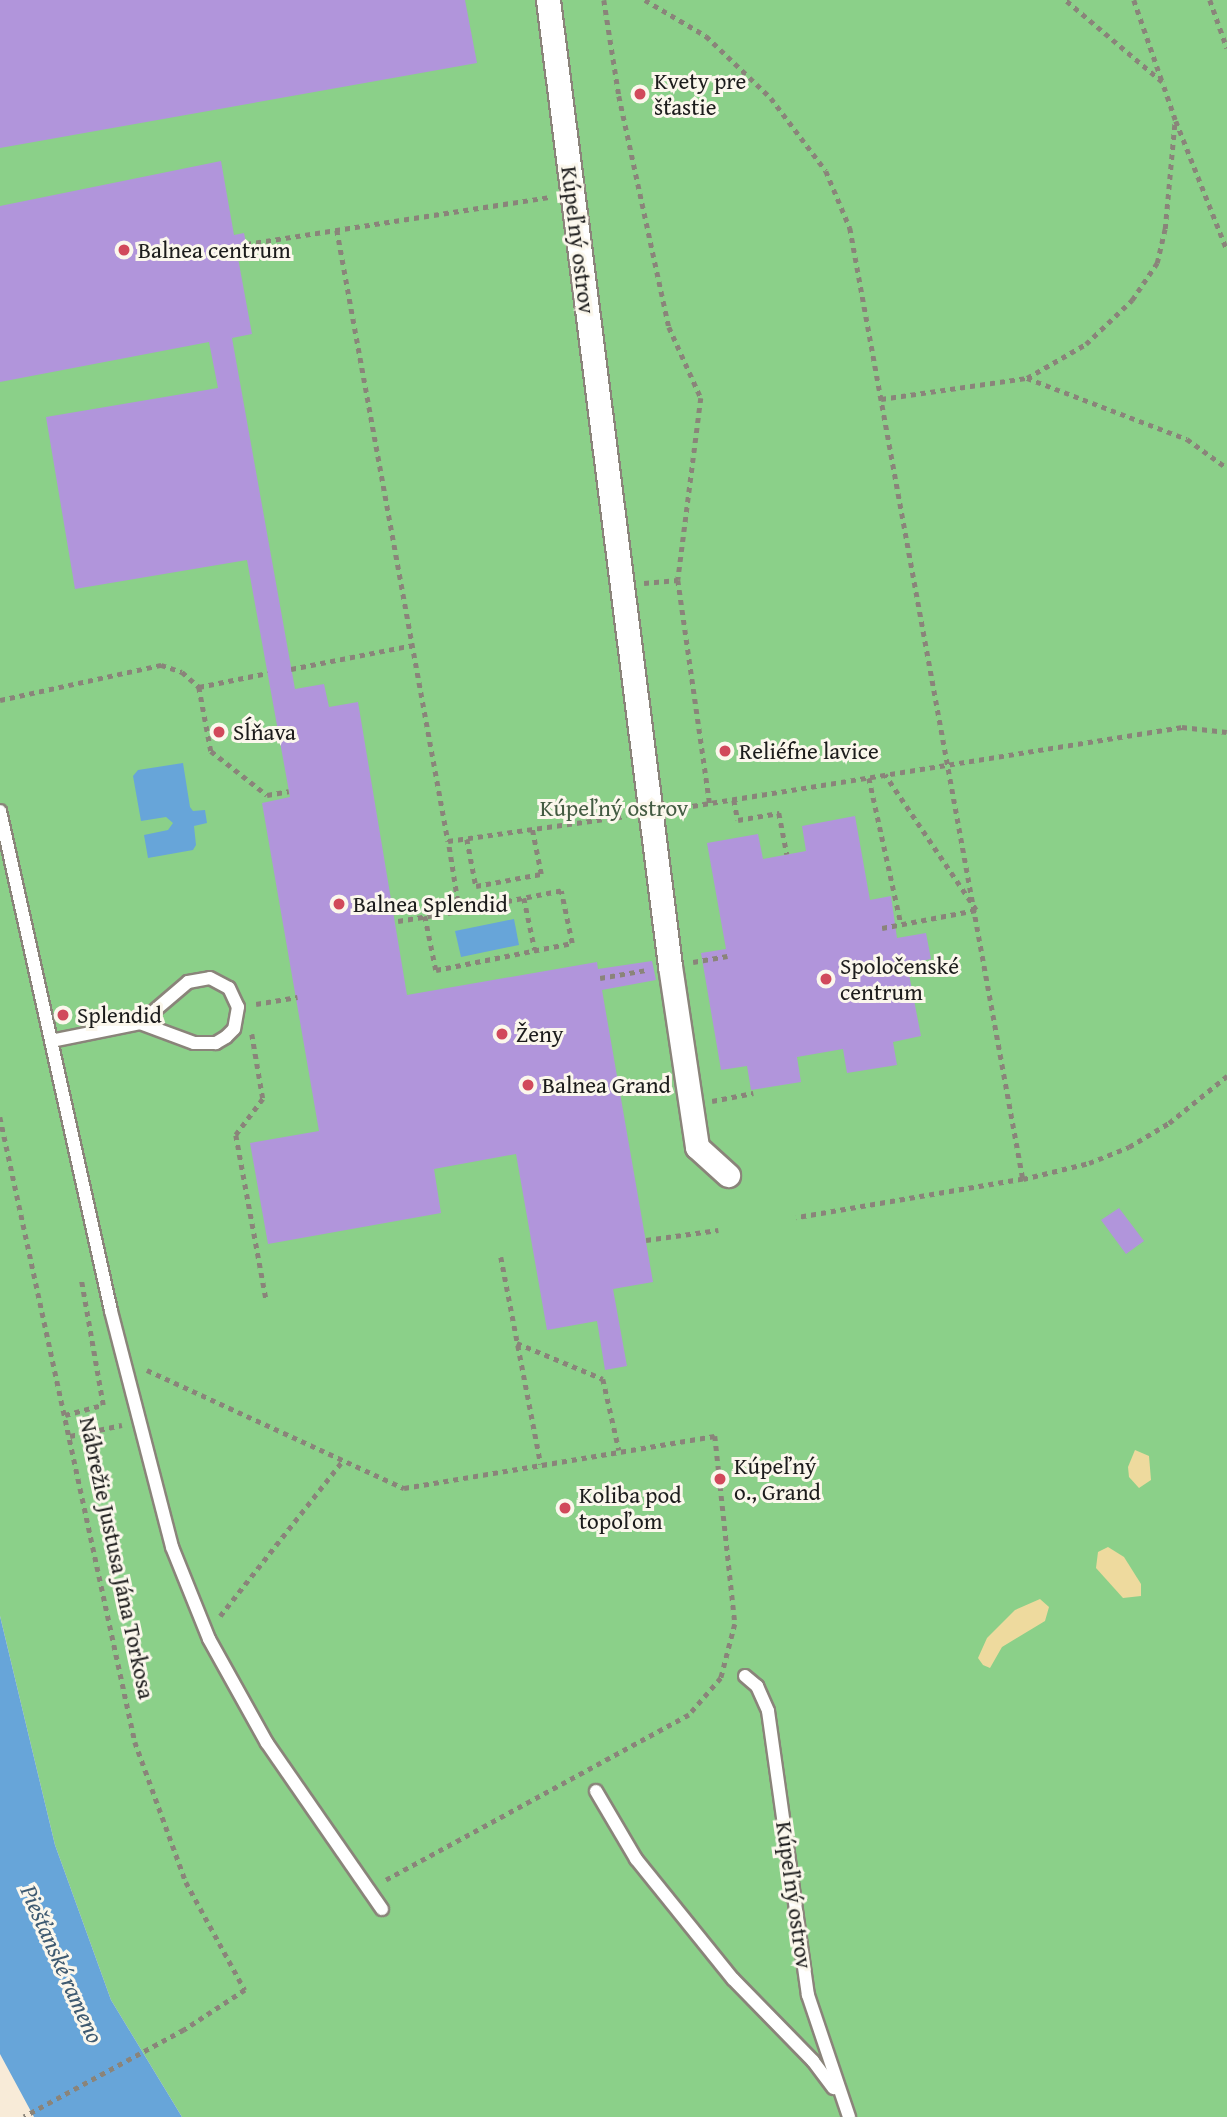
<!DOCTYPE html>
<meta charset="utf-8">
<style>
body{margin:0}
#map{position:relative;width:1227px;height:2117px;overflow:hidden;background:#f8ebd8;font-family:"Gentium Book Plus",serif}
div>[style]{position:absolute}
.green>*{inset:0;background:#8bd089}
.sand>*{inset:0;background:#eeda9e}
.water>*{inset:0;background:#67a5d9}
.building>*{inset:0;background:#b195db}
.path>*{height:4.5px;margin-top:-2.25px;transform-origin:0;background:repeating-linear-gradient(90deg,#8a847a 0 5px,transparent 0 10px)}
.roads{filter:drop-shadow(2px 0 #8a847a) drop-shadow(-2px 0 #8a847a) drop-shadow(0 2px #8a847a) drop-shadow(0 -2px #8a847a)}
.lane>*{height:12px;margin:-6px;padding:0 6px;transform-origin:6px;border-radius:6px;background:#fff}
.street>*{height:23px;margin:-11.5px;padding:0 11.5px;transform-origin:11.5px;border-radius:11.5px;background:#fff}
.dots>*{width:19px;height:19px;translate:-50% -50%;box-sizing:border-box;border:4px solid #fbf7ec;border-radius:50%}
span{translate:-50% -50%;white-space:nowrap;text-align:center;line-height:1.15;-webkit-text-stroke:6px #fbf7ec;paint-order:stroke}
.poi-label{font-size:23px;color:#1c1c1c}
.left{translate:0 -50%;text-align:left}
.street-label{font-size:23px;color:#1c1c1c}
.park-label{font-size:23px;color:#435b42}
.water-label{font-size:24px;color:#3e5a71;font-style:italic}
</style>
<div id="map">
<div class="green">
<div style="clip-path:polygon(0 0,1227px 0,1227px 2117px,182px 2117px,111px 2000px,55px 1845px,0 1616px)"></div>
</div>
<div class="sand">
<div style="clip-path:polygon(1135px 1450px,1149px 1456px,1151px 1480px,1139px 1488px,1129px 1477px,1128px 1467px)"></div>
<div style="clip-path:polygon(1108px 1547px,1124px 1557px,1141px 1584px,1141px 1596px,1123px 1598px,1096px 1568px,1098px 1552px)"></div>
<div style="clip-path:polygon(1040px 1599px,1049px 1607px,1045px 1621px,1002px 1647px,990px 1668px,983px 1665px,978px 1658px,987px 1638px,1015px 1610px)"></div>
</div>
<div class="water">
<div style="clip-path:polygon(183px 763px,190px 807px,193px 811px,205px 810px,207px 823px,194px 826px,196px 845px,193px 850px,148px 858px,144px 835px,168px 830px,173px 823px,166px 817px,141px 821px,133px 776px,138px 770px)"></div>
<div style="clip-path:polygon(514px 919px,519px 945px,461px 957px,455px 931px)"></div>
<div style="clip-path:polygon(0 1616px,55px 1845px,111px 2000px,182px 2117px,34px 2117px,0 2054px)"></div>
</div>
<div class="building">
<div style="clip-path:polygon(0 0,465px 0,477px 63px,0 148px)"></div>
<div style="clip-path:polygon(221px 161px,234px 235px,244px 233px,249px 256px,238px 258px,252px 334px,232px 338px,295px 689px,324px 684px,329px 707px,358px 702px,407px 995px,597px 962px,598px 969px,652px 961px,656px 980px,602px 990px,653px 1282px,613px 1289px,627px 1366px,605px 1370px,597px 1321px,547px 1330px,516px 1154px,434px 1169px,441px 1213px,268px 1244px,250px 1143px,319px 1131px,262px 803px,290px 797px,247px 560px,75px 589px,46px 417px,218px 388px,209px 342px,0 382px,0 206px)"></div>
<div style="clip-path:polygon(855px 816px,870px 900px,891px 896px,897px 938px,926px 933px,931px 959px,907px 964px,921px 1036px,893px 1042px,897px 1065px,847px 1073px,843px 1049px,797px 1057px,801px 1082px,751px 1090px,747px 1066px,721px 1070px,701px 953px,726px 949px,707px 843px,758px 834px,763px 859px,806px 851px,802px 826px)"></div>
<div style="clip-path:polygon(1119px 1208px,1144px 1241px,1126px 1254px,1101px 1220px)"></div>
</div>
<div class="path">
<div style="left:604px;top:0;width:97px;rotate:81.1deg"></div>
<div style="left:619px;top:96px;width:236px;rotate:77.8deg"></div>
<div style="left:669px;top:327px;width:78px;rotate:65.7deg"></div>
<div style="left:701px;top:398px;width:183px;rotate:97.2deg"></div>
<div style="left:678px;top:580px;width:226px;rotate:81.9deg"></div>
<div style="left:645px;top:0;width:71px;rotate:30.5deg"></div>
<div style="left:706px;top:36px;width:90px;rotate:43.6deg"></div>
<div style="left:771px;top:98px;width:91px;rotate:53deg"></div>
<div style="left:826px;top:171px;width:62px;rotate:67.2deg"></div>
<div style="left:850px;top:228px;width:967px;rotate:79.69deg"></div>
<div style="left:1023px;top:1179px;width:230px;rotate:170.3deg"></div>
<div style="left:1134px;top:0;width:86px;rotate:70.9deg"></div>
<div style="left:1210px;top:0;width:51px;rotate:70.5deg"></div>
<div style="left:1176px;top:121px;width:139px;rotate:68.4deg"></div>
<div style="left:337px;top:230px;width:621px;rotate:79.7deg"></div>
<div style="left:448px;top:841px;width:180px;rotate:-8deg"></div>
<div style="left:246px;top:244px;width:308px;rotate:-8.8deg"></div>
<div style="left:1027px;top:378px;width:68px;rotate:-30deg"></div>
<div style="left:1086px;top:344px;width:64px;rotate:-43.7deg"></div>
<div style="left:1132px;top:300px;width:45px;rotate:-56deg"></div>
<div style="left:1157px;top:263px;width:35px;rotate:-77deg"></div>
<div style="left:1165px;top:229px;width:109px;rotate:-84.8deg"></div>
<div style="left:1175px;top:120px;width:40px;rotate:-108.9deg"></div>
<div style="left:1162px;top:82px;width:127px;rotate:-139.8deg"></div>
<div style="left:881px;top:399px;width:148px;rotate:-8.2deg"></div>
<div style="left:1027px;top:378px;width:171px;rotate:20.9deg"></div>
<div style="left:1187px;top:439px;width:49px;rotate:35.9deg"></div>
<div style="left:644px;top:583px;width:34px;rotate:-5deg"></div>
<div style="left:291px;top:669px;width:124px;rotate:-11.1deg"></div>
<div style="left:199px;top:687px;width:70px;rotate:-11.5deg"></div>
<div style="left:0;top:700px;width:165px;rotate:-12.3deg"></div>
<div style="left:161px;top:665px;width:22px;rotate:18deg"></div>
<div style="left:182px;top:672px;width:23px;rotate:41deg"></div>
<div style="left:199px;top:687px;width:65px;rotate:79.4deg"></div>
<div style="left:211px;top:751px;width:71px;rotate:38.2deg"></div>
<div style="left:267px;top:795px;width:22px;rotate:-10deg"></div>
<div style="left:869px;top:778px;width:149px;rotate:77.6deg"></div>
<div style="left:734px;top:800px;width:20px;rotate:79deg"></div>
<div style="left:738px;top:820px;width:42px;rotate:-9.7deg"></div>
<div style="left:779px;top:813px;width:42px;rotate:79deg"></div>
<div style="left:673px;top:809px;width:516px;rotate:-9.15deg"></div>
<div style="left:1182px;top:727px;width:45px;rotate:6.3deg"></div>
<div style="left:467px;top:839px;width:48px;rotate:79.2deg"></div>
<div style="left:476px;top:886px;width:66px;rotate:-10.5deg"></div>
<div style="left:541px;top:874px;width:46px;rotate:-101.3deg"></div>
<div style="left:524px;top:898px;width:53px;rotate:78.1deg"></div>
<div style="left:425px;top:916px;width:55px;rotate:78.5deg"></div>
<div style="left:436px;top:970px;width:139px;rotate:-11.2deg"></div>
<div style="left:572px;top:943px;width:53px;rotate:-101.9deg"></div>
<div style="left:561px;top:891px;width:104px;rotate:168.9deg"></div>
<div style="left:398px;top:921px;width:62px;rotate:-9.3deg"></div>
<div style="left:459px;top:911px;width:71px;rotate:-98.9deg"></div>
<div style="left:882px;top:928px;width:96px;rotate:-10.8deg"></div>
<div style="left:976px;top:910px;width:163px;rotate:-124deg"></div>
<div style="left:693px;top:962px;width:35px;rotate:-10deg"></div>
<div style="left:600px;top:978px;width:48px;rotate:-9.7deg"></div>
<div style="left:256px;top:1004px;width:42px;rotate:-9.7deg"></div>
<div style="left:252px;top:1034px;width:66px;rotate:80.4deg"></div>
<div style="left:263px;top:1099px;width:45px;rotate:126.9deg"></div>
<div style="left:236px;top:1135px;width:166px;rotate:79.6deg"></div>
<div style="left:712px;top:1101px;width:42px;rotate:-11deg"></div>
<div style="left:0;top:1117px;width:639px;rotate:77.81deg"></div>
<div style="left:135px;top:1742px;width:149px;rotate:70deg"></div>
<div style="left:186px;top:1882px;width:123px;rotate:61.4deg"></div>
<div style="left:245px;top:1990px;width:73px;rotate:146.7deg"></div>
<div style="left:184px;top:2030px;width:182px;rotate:151.5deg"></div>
<div style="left:1023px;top:1179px;width:68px;rotate:-13.6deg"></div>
<div style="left:1089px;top:1163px;width:43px;rotate:-21.8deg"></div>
<div style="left:1129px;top:1147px;width:47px;rotate:-31deg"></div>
<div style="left:1169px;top:1123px;width:75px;rotate:-39deg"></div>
<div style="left:646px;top:1240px;width:73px;rotate:-7.9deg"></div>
<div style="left:501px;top:1257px;width:211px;rotate:79.1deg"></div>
<div style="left:517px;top:1343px;width:93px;rotate:22.7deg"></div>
<div style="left:603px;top:1379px;width:73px;rotate:77.3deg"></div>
<div style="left:147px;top:1370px;width:283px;rotate:24.7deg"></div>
<div style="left:404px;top:1488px;width:315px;rotate:-9.5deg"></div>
<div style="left:715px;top:1436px;width:189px;rotate:83.9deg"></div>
<div style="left:735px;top:1624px;width:56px;rotate:104.5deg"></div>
<div style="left:721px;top:1678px;width:49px;rotate:130.9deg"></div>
<div style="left:689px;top:1715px;width:345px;rotate:151.4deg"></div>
<div style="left:65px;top:1415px;width:39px;rotate:-15deg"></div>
<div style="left:103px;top:1405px;width:128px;rotate:-99.9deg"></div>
<div style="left:70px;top:1436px;width:53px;rotate:-11.9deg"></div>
<div style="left:220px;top:1616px;width:199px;rotate:-51.7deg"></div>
</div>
<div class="roads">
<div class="lane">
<div style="left:0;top:811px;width:512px;rotate:77.48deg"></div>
<div style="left:111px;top:1311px;width:244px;rotate:75.5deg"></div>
<div style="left:172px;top:1547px;width:99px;rotate:68.1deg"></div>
<div style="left:209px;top:1639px;width:119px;rotate:60.9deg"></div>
<div style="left:267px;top:1743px;width:202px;rotate:55.3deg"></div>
<div style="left:210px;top:978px;width:21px;rotate:28deg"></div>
<div style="left:229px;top:988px;width:21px;rotate:65deg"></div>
<div style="left:238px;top:1007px;width:22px;rotate:100deg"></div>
<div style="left:234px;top:1029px;width:11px;rotate:135deg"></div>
<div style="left:226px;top:1037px;width:12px;rotate:149deg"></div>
<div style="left:216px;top:1043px;width:22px;rotate:180deg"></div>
<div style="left:194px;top:1043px;width:58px;rotate:-159.7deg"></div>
<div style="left:140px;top:1023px;width:63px;rotate:-40.5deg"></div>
<div style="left:188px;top:982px;width:22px;rotate:-10deg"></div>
<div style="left:51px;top:1041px;width:91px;rotate:-11.4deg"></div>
<div style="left:745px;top:1676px;width:16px;rotate:40deg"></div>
<div style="left:757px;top:1686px;width:27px;rotate:66deg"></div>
<div style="left:768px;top:1711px;width:287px;rotate:82deg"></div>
<div style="left:808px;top:1995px;width:129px;rotate:71.4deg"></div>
<div style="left:596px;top:1791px;width:79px;rotate:59.5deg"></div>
<div style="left:636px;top:1859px;width:154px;rotate:51.1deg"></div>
<div style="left:733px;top:1979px;width:115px;rotate:45.7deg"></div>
<div style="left:813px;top:2061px;width:34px;rotate:53deg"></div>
</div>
<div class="street">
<div style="left:548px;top:0;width:974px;rotate:82.8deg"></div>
<div style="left:670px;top:966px;width:183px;rotate:81.5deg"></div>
<div style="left:697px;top:1147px;width:42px;rotate:42.1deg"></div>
</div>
</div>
<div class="dots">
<div style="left:640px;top:94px;background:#d1495b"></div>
<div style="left:124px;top:250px;background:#d1495b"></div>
<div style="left:219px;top:732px;background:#d1495b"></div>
<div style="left:725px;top:751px;background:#d1495b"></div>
<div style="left:339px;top:904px;background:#d1495b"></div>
<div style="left:826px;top:979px;background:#d1495b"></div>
<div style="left:63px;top:1015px;background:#d1495b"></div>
<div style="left:502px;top:1034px;background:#d1495b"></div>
<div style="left:528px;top:1085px;background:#d1495b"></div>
<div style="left:720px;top:1479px;background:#d1495b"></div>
<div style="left:565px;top:1508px;background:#d1495b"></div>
</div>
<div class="poi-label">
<span class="left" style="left:654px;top:94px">Kvety pre<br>šťastie</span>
<span class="left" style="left:138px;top:250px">Balnea centrum</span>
<span class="left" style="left:233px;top:732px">Sĺňava</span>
<span class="left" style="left:739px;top:751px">Reliéfne lavice</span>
<span class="left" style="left:353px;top:904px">Balnea Splendid</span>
<span class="left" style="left:840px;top:979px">Spoločenské<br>centrum</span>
<span class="left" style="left:77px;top:1015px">Splendid</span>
<span class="left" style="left:516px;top:1034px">Ženy</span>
<span class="left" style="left:542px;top:1085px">Balnea Grand</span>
<span class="left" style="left:734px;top:1479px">Kúpeľný<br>o., Grand</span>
<span class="left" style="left:579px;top:1508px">Koliba pod<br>topoľom</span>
</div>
<div class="street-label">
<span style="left:578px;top:240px;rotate:83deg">Kúpeľný ostrov</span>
<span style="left:117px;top:1558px;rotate:78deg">Nábrežie Justusa Jána Torkosa</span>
<span style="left:794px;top:1895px;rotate:82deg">Kúpeľný ostrov</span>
</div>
<div class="park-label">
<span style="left:614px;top:808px">Kúpeľný ostrov</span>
</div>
<div class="water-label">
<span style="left:62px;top:1964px;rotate:66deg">Piešťanské rameno</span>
</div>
</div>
